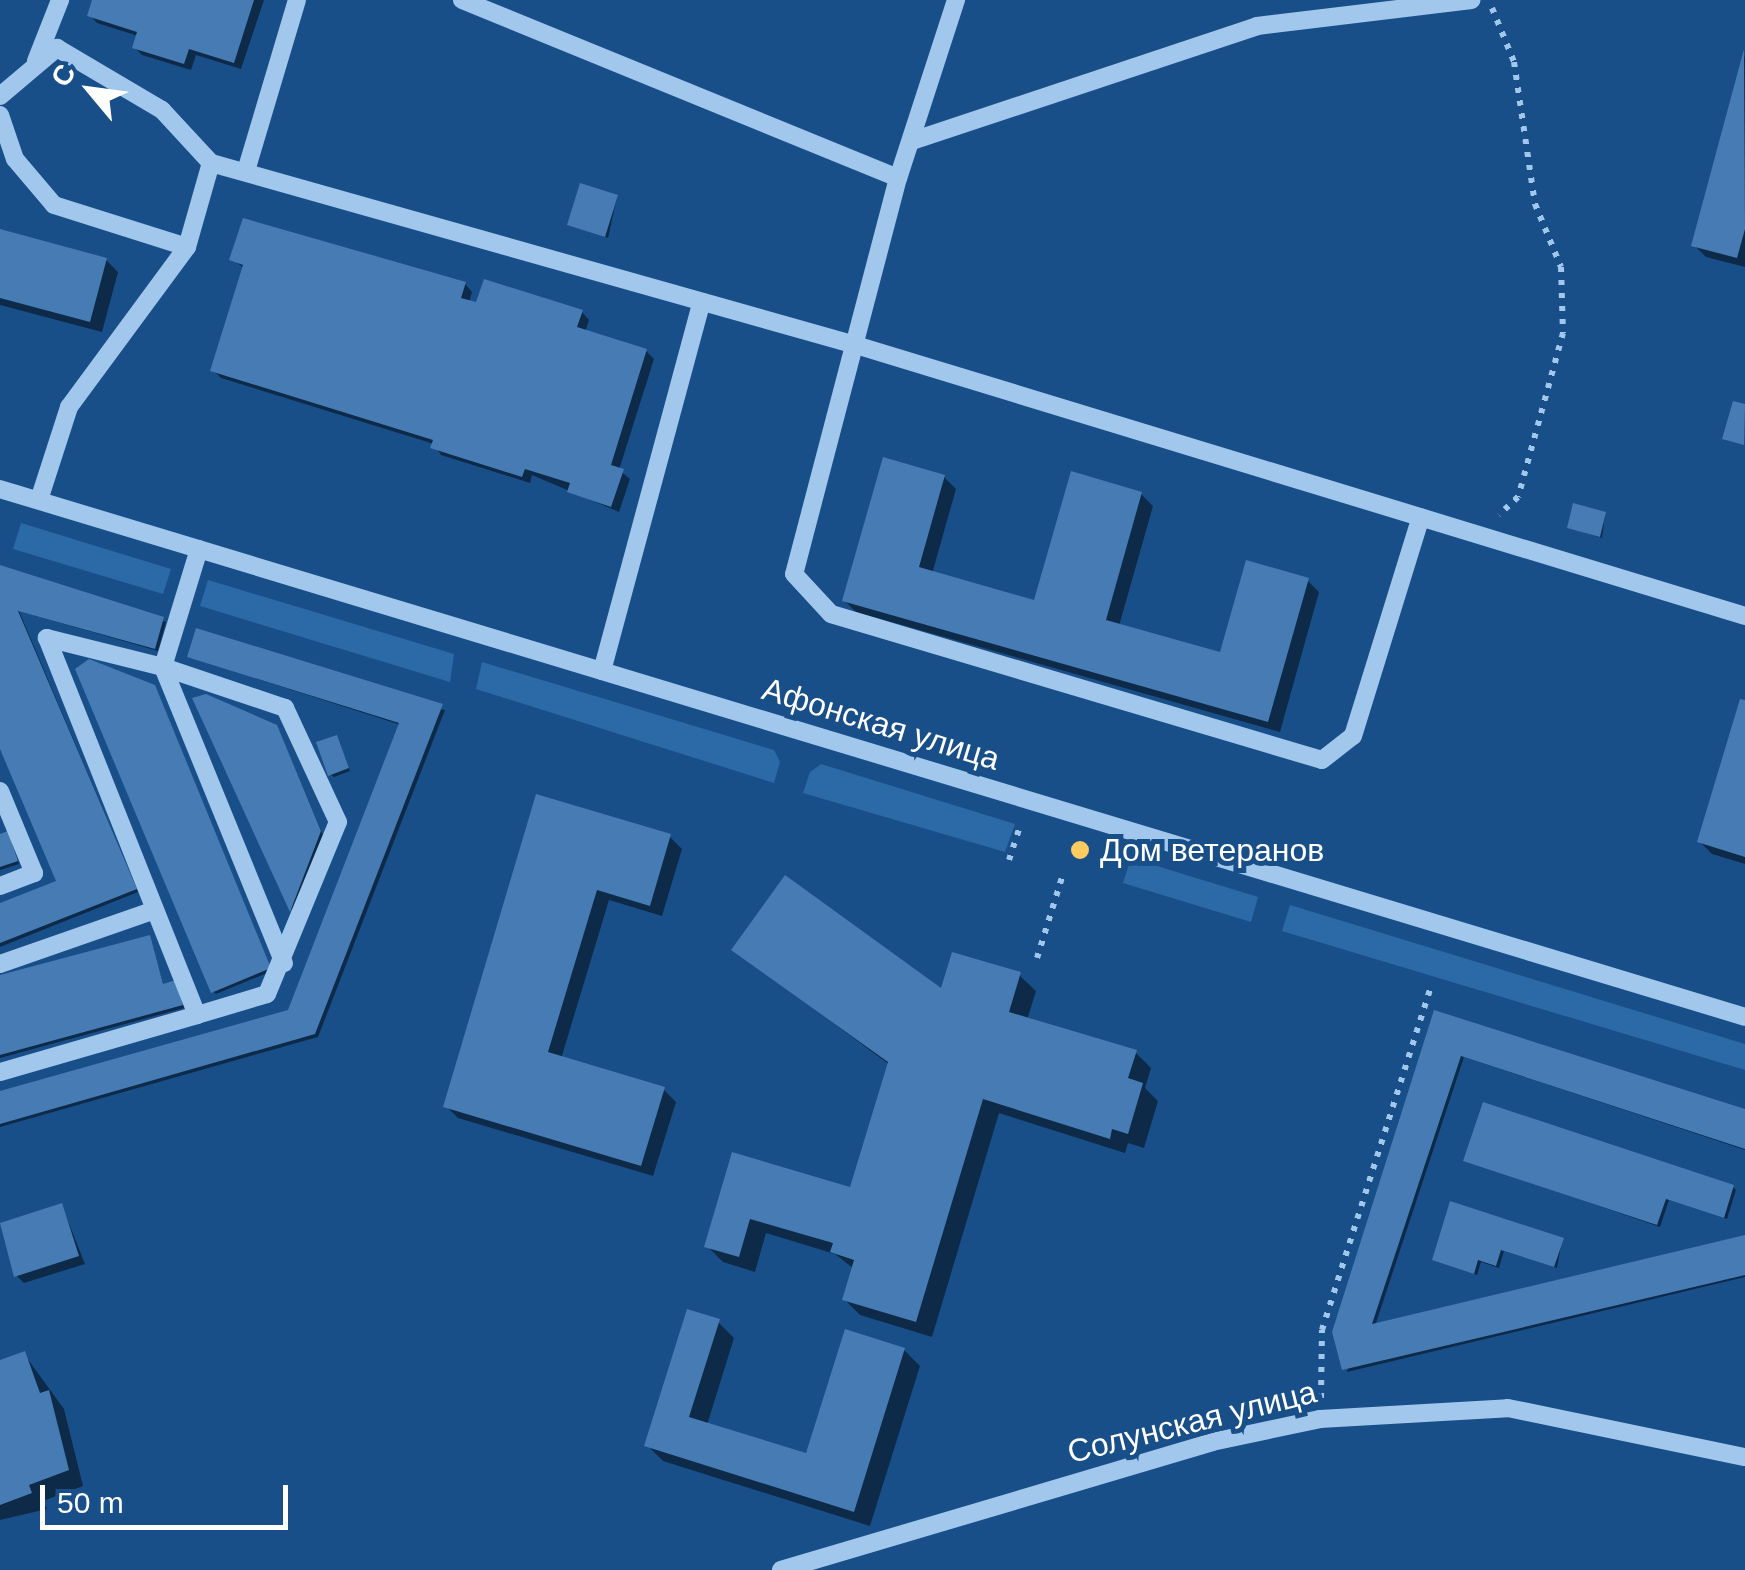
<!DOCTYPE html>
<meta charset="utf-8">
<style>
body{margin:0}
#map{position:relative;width:1745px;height:1570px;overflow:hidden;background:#194f89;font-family:Arial,sans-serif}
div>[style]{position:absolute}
.green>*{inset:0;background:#2c69a7}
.shadow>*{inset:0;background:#0007}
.building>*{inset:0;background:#467bb4}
.path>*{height:6px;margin-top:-3px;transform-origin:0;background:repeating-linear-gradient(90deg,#a2c7ed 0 5px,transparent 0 13px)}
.minor>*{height:18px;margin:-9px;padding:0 9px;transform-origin:9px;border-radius:9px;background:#a2c7ed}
.dots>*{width:28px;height:28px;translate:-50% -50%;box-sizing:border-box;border:5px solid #194f89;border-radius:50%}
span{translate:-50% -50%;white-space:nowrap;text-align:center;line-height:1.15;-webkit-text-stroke:10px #194f89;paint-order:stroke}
.street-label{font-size:32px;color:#fff}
.poi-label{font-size:32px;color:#fff}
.left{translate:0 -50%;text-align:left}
.north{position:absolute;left:40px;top:40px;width:100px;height:100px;-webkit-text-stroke:8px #194f89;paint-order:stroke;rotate:299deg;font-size:28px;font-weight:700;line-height:40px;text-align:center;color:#fff}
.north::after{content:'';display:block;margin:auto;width:35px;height:45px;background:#fff;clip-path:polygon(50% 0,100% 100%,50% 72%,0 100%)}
.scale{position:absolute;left:40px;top:1485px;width:248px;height:45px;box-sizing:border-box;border:5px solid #fff;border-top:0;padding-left:12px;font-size:30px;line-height:35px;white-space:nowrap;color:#fff;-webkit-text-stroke:8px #194f89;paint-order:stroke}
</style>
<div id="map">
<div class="green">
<div style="clip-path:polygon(21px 523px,171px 569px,163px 594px,13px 549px)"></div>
<div style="clip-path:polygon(208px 580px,454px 654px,450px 682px,200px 606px)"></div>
<div style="clip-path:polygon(482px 662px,774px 750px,780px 762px,774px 783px,476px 689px)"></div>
<div style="clip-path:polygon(821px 764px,1015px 824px,1005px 852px,803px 793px,810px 772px)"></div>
<div style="clip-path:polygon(1131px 858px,1258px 897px,1251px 922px,1123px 883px)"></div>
<div style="clip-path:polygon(1290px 905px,1745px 1044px,1745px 1070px,1282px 931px)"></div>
</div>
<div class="shadow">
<div style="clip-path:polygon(95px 0,264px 0,241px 69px,196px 55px,191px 70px,142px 55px,134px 47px,138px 36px,97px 23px,90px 15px)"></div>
<div style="clip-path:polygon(1745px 54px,1745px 267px,1706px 257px,1694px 245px)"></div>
<div style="clip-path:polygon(617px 197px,608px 238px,570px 224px)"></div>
<div style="clip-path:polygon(0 232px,106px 260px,118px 272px,102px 332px,0 305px)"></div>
<div style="clip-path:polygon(232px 259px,465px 284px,472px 292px,469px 303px,582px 312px,589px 320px,585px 332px,646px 351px,654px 359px,619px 470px,630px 479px,619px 512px,532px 475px,530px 483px,441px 455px,434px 444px,221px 378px,213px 370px,245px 269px)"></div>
<div style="clip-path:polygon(944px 477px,956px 489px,932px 574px,1036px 603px,1141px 494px,1153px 506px,1119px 626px,1221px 655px,1307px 580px,1319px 592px,1280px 732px,856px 612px,844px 600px)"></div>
<div style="clip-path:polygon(1605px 515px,1602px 538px,1570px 528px)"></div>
<div style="clip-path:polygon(0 567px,166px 622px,158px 651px,19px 611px,138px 892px,0 947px,0 906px,60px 883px,0 742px)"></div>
<div style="clip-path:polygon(190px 657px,445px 710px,318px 1037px,0 1127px,0 1093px,290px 1012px,401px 725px)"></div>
<div style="clip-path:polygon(157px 691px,272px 971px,216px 994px,213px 991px)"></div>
<div style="clip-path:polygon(195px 700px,279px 731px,323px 835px,293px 912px)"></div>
<div style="clip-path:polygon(1745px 703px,1745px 864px,1712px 854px,1700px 842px)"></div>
<div style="clip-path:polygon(339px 741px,350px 771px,334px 777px,330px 774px)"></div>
<div style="clip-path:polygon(538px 797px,670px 837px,682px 849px,662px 916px,609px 900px,561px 1059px,664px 1090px,676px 1102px,653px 1176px,458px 1118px,446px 1106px)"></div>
<div style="clip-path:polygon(0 836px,10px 837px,19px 864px,0 870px)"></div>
<div style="clip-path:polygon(149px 938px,164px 987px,179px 986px,184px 1008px,0 1058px,0 977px)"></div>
<div style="clip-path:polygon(734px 950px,943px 992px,1019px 975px,1036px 991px,1027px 1020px,1135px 1052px,1151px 1068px,1145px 1088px,1158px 1101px,1144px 1148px,1128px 1143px,1125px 1153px,999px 1113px,932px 1337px,860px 1315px,844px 1299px,854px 1269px,835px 1254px,766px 1233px,755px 1272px,723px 1262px,707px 1246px,734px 1155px,852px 1190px,890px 1065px)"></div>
<div style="clip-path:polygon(1435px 1013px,1745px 1111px,1745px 1150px,1464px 1057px,1375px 1326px,1745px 1238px,1745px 1277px,1347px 1372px)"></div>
<div style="clip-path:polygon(1466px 1160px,1733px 1187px,1736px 1190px,1727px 1219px,1669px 1200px,1660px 1227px)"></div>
<div style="clip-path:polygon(62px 1206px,85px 1264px,24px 1283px,17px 1276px)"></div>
<div style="clip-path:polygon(1562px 1240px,1557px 1268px,1504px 1251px,1499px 1268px,1481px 1262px,1477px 1275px,1434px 1260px)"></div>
<div style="clip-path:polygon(718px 1322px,734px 1338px,707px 1425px,808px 1456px,904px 1350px,920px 1366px,870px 1526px,663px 1461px,647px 1445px)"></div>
<div style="clip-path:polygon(24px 1354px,64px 1409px,83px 1486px,43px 1501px,47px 1509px,0 1520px,0 1360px)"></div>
</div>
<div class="building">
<div style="clip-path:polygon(92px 0,254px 0,234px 63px,189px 49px,184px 64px,132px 48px,137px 32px,87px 16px)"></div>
<div style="clip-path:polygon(1744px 49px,1745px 229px,1737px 258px,1691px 246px)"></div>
<div style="clip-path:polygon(580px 183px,618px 195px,605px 237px,567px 225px)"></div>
<div style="clip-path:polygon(243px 218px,466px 282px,461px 298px,476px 302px,484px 279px,583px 310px,577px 327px,647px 349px,611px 465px,624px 469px,611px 507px,567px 492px,570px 483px,525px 469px,522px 477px,430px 448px,433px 440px,210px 371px,243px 265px,229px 260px)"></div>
<div style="clip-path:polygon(0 229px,107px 258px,90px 322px,0 298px)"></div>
<div style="clip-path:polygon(1733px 401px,1745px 404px,1744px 445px,1722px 439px)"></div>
<div style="clip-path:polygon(883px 457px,945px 475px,919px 567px,1034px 600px,1071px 471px,1142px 492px,1106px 620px,1220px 652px,1246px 560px,1309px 578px,1268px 722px,842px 601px)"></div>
<div style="clip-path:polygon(1573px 503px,1606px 512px,1600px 537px,1567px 528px)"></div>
<div style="clip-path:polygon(0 565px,164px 617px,155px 649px,18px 611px,137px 889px,0 943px,0 903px,56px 881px,0 749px)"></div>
<div style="clip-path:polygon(196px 628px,443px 704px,315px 1034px,0 1124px,0 1091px,288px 1010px,399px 723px,187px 657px)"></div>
<div style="clip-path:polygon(89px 659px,155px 685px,271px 968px,211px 993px,75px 669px)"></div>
<div style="clip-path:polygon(206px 694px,277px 725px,321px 831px,290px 912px,192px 698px)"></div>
<div style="clip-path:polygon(1740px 699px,1745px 700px,1745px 857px,1697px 842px)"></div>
<div style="clip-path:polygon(337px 735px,349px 768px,328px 776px,316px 742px)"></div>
<div style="clip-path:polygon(536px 794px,671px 834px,650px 906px,597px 890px,548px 1052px,665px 1087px,641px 1166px,443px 1107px)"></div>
<div style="clip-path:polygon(8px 831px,18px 861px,0 867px,0 834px)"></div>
<div style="clip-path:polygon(785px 875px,941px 988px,952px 952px,1021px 972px,1009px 1012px,1137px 1050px,1128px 1078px,1143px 1083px,1128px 1134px,1112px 1129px,1110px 1139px,983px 1099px,916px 1322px,842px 1300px,854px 1260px,830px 1252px,833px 1243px,750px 1219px,739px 1257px,704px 1247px,732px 1152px,850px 1187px,888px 1062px,731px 950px)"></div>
<div style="clip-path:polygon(150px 935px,163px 984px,176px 980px,183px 1005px,0 1055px,0 975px)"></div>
<div style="clip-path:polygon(1434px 1010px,1745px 1109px,1745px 1149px,1461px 1056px,1372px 1324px,1745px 1235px,1745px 1275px,1342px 1370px,1332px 1332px)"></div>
<div style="clip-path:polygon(1483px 1102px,1734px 1185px,1724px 1218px,1666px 1199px,1657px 1225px,1463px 1161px)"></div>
<div style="clip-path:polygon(1450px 1201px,1564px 1238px,1554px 1267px,1501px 1250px,1496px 1266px,1478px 1260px,1474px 1274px,1432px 1260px)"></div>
<div style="clip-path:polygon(62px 1203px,79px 1256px,14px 1277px,0 1223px)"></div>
<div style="clip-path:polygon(687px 1309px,720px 1319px,689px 1417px,806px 1453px,845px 1329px,905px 1348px,854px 1512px,644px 1446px)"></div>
<div style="clip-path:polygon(25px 1351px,40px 1393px,49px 1390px,69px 1470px,29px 1485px,32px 1493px,0 1505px,0 1360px)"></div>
</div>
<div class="path">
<div style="left:1492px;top:8px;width:58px;rotate:67.8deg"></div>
<div style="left:1514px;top:62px;width:144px;rotate:81.6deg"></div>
<div style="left:1535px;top:204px;width:68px;rotate:67.6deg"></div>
<div style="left:1561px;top:267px;width:66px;rotate:88.3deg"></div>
<div style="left:1563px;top:333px;width:170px;rotate:105.3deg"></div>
<div style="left:1518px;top:497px;width:26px;rotate:137deg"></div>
<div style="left:1009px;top:860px;width:36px;rotate:-72deg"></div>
<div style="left:1037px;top:958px;width:85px;rotate:-72.8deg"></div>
<div style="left:1321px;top:1398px;width:68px;rotate:-89.2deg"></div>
<div style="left:1322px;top:1330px;width:360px;rotate:-72.4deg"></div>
</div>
<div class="minor">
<div style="left:462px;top:0;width:471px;rotate:22.2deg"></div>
<div style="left:956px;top:0;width:187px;rotate:108deg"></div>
<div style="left:898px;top:178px;width:409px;rotate:104.7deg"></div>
<div style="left:794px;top:574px;width:54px;rotate:47.2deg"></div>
<div style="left:831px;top:614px;width:512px;rotate:16.56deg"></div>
<div style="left:1322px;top:760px;width:39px;rotate:-38deg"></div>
<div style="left:1353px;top:736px;width:229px;rotate:-72.8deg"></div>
<div style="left:36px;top:61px;width:66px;rotate:-68.5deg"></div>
<div style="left:0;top:96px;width:75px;rotate:-40.1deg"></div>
<div style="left:57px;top:48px;width:122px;rotate:30.6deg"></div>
<div style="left:162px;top:110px;width:72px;rotate:47.2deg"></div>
<div style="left:0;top:115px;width:46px;rotate:71.2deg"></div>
<div style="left:15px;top:159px;width:60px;rotate:49.7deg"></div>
<div style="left:54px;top:205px;width:139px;rotate:17.5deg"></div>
<div style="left:912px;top:141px;width:364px;rotate:-18.4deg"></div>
<div style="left:1257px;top:26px;width:216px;rotate:-6.9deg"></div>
<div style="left:246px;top:171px;width:178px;rotate:-73.4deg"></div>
<div style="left:0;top:489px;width:1823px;rotate:16.83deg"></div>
<div style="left:39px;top:500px;width:98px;rotate:-72.1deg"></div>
<div style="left:69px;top:407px;width:199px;rotate:-53.6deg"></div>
<div style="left:187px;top:247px;width:87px;rotate:-74.1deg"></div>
<div style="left:211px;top:163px;width:673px;rotate:15.77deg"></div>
<div style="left:859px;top:346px;width:926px;rotate:16.95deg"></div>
<div style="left:199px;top:549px;width:123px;rotate:107deg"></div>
<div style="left:163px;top:667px;width:320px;rotate:67.8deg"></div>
<div style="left:602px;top:671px;width:379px;rotate:-74.9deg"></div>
<div style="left:0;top:791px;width:89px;rotate:67.5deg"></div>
<div style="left:34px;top:873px;width:36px;rotate:159deg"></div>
<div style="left:0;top:964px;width:164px;rotate:-19.2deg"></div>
<div style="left:0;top:1072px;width:205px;rotate:-16.1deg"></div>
<div style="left:197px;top:1015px;width:73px;rotate:-16.7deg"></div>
<div style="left:267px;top:994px;width:186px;rotate:-67.6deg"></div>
<div style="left:338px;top:822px;width:126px;rotate:-114.9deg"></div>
<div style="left:285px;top:708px;width:129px;rotate:-161.4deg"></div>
<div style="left:163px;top:667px;width:120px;rotate:-166deg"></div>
<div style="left:47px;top:638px;width:406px;rotate:68.3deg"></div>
<div style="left:781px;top:1570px;width:450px;rotate:-16.5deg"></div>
<div style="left:1212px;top:1442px;width:110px;rotate:-12deg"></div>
<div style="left:1320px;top:1419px;width:188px;rotate:-3.3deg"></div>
<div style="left:1508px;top:1408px;width:242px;rotate:11.7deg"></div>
</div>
<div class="dots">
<div style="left:1080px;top:850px;background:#ffca5e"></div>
</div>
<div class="street-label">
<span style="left:881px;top:724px;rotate:17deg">Афонская улица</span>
<span style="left:1192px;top:1422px;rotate:-14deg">Солунская улица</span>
</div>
<div class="poi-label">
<span class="left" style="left:1100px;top:850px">Дом ветеранов</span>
</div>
<div class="north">С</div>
<div class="scale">50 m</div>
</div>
